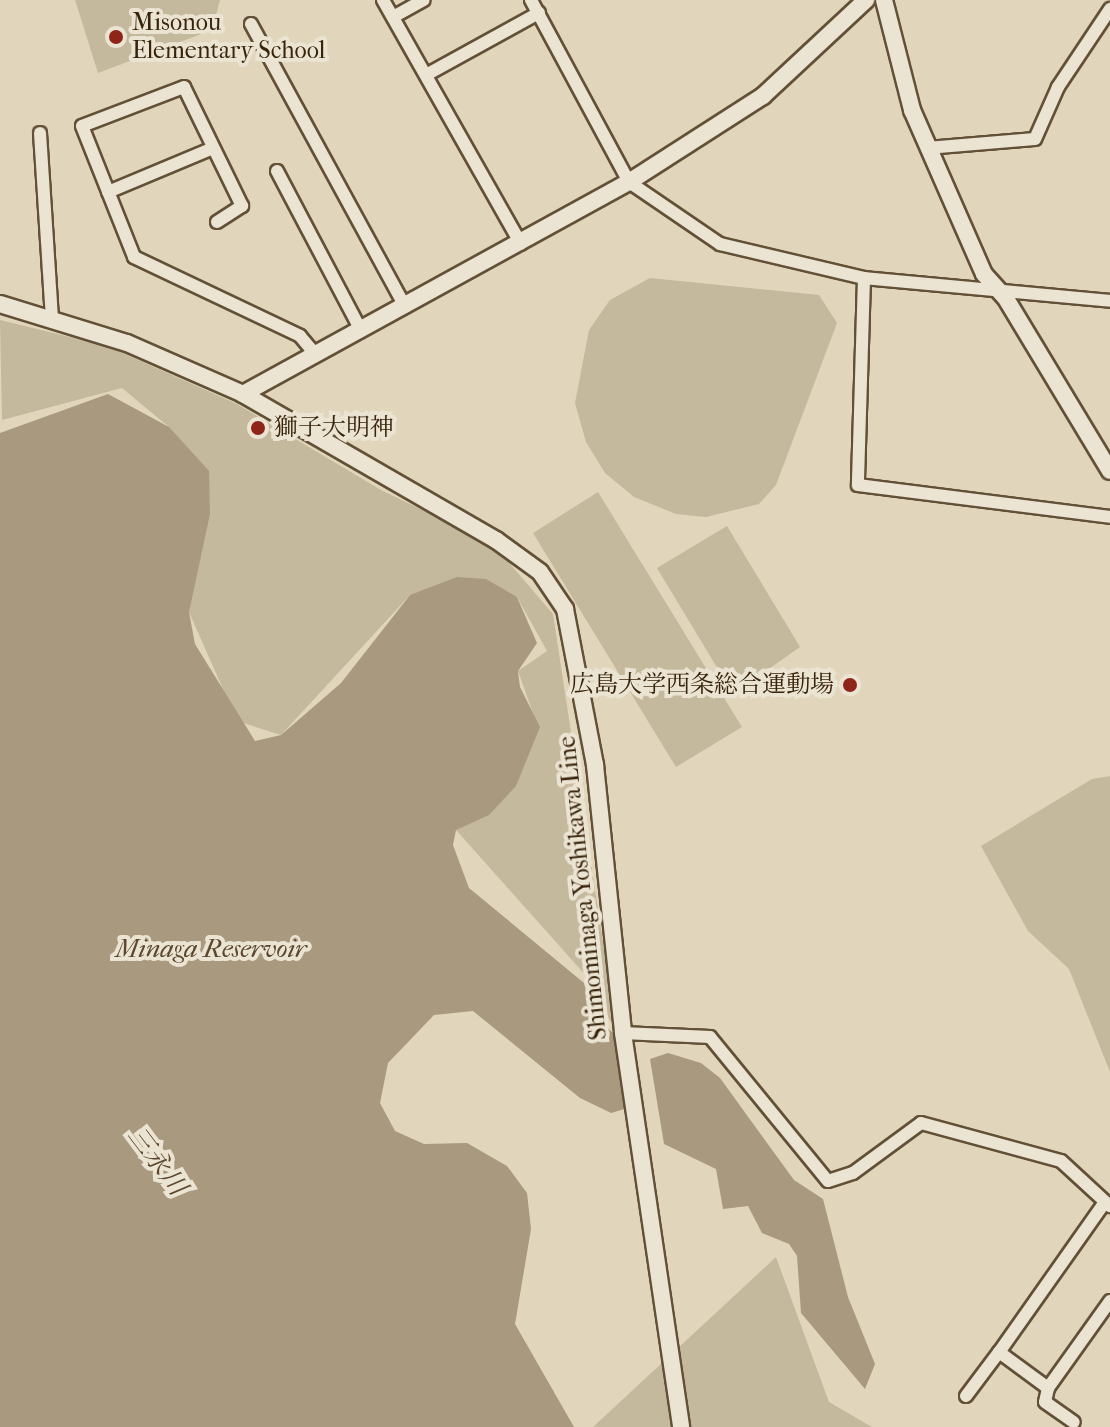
<!DOCTYPE html>
<meta charset="utf-8">
<style>
body{margin:0}
#map{position:relative;width:1110px;height:1427px;overflow:hidden;background:#e1d6bb;font-family:"IM FELL French Canon","Noto Serif JP",serif}
div>[style]{position:absolute}
.green>*{inset:0;background:#c4b89d}
.water>*{inset:0;background:#a8997f}
.roads{filter:drop-shadow(2px 0 #625037) drop-shadow(-2px 0 #625037) drop-shadow(0 2px #625037) drop-shadow(0 -2px #625037)}
.street>*{height:12px;margin:-6px;padding:0 6px;transform-origin:6px;border-radius:6px;background:#ece4d3}
.secondary>*{height:16px;margin:-8px;padding:0 8px;transform-origin:8px;border-radius:8px;background:#ece4d3}
.dots>*{width:22px;height:22px;translate:-50% -50%;box-sizing:border-box;border:4px solid #ece4d3;border-radius:50%}
span{translate:-50% -50%;white-space:nowrap;text-align:center;line-height:1.15;-webkit-text-stroke:8px #ece4d3;paint-order:stroke}
.poi-label{font-size:24px;color:#38240b}
.left{translate:0 -50%;text-align:left}
.right{translate:-100% -50%;text-align:right}
.street-label{font-size:24px;color:#38240b}
.water-label{font-size:26px;color:#5a472e;font-style:italic}
</style>
<div id="map">
<div class="green">
<div style="clip-path:polygon(75px 0,220px 0,212px 30px,98px 73px)"></div>
<div style="clip-path:polygon(650px 278px,819px 295px,837px 323px,776px 485px,759px 504px,706px 517px,676px 514px,634px 497px,605px 473px,586px 442px,575px 403px,589px 330px,610px 300px)"></div>
<div style="clip-path:polygon(0 320px,107px 346px,237px 404px,381px 490px,493px 544px,553px 614px,617px 1034px,588px 978px,456px 830px,534px 716px,518px 671px,547px 651px,517px 597px,410px 595px,281px 735px,237px 721px,189px 612px,194px 567px,169px 427px,122px 388px,2px 420px)"></div>
<div style="clip-path:polygon(598px 492px,742px 727px,676px 767px,533px 533px)"></div>
<div style="clip-path:polygon(727px 526px,800px 647px,733px 694px,657px 568px)"></div>
<div style="clip-path:polygon(1110px 776px,1110px 1072px,1069px 969px,1028px 931px,981px 846px,1092px 779px)"></div>
<div style="clip-path:polygon(776px 1257px,829px 1402px,872px 1427px,593px 1427px)"></div>
</div>
<div class="water">
<div style="clip-path:polygon(108px 394px,169px 427px,209px 471px,210px 514px,189px 612px,195px 644px,255px 741px,281px 735px,341px 683px,410px 595px,457px 577px,486px 579px,517px 597px,537px 643px,518px 671px,520px 687px,540px 727px,516px 786px,489px 815px,456px 830px,453px 845px,469px 888px,584px 983px,591px 1012px,618px 1038px,628px 1108px,611px 1113px,580px 1098px,473px 1011px,434px 1015px,388px 1063px,380px 1103px,395px 1131px,424px 1144px,467px 1143px,507px 1166px,527px 1193px,531px 1229px,515px 1324px,574px 1427px,0 1427px,0 433px)"></div>
<div style="clip-path:polygon(668px 1053px,701px 1063px,720px 1078px,794px 1180px,823px 1199px,848px 1297px,875px 1364px,865px 1389px,801px 1313px,797px 1256px,789px 1244px,762px 1233px,748px 1206px,723px 1209px,716px 1169px,664px 1144px,650px 1059px)"></div>
</div>
<div class="roads">
<div class="street">
<div style="left:383px;top:0;width:280px;rotate:60.5deg"></div>
<div style="left:531px;top:0;width:207px;rotate:61.7deg"></div>
<div style="left:629px;top:182px;width:110px;rotate:34.3deg"></div>
<div style="left:720px;top:244px;width:148px;rotate:13.3deg"></div>
<div style="left:864px;top:278px;width:247px;rotate:5.3deg"></div>
<div style="left:393px;top:17px;width:35px;rotate:-29deg"></div>
<div style="left:251px;top:24px;width:322px;rotate:61.4deg"></div>
<div style="left:426px;top:75px;width:129px;rotate:-28.8deg"></div>
<div style="left:40px;top:133px;width:187px;rotate:86.3deg"></div>
<div style="left:927px;top:148px;width:108px;rotate:-4.8deg"></div>
<div style="left:1035px;top:139px;width:57px;rotate:-66.1deg"></div>
<div style="left:1058px;top:87px;width:94px;rotate:-56.3deg"></div>
<div style="left:277px;top:171px;width:180px;rotate:62.2deg"></div>
<div style="left:108px;top:192px;width:114px;rotate:-22.7deg"></div>
<div style="left:217px;top:222px;width:30px;rotate:-33deg"></div>
<div style="left:242px;top:206px;width:132px;rotate:-116deg"></div>
<div style="left:184px;top:87px;width:109px;rotate:159.1deg"></div>
<div style="left:82px;top:126px;width:141px;rotate:68.3deg"></div>
<div style="left:134px;top:257px;width:184px;rotate:25.4deg"></div>
<div style="left:300px;top:336px;width:25px;rotate:50deg"></div>
<div style="left:864px;top:278px;width:207px;rotate:91.7deg"></div>
<div style="left:858px;top:485px;width:254px;rotate:7.2deg"></div>
<div style="left:623px;top:1033px;width:87px;rotate:2.6deg"></div>
<div style="left:710px;top:1037px;width:186px;rotate:50.7deg"></div>
<div style="left:828px;top:1181px;width:26px;rotate:-18deg"></div>
<div style="left:853px;top:1173px;width:84px;rotate:-36.3deg"></div>
<div style="left:921px;top:1123px;width:145px;rotate:15.2deg"></div>
<div style="left:1061px;top:1161px;width:67px;rotate:42.6deg"></div>
<div style="left:1105px;top:1202px;width:184px;rotate:125.2deg"></div>
<div style="left:999px;top:1352px;width:61px;rotate:36.3deg"></div>
<div style="left:1048px;top:1388px;width:107px;rotate:-54.5deg"></div>
<div style="left:1048px;top:1388px;width:14px;rotate:102deg"></div>
<div style="left:1045px;top:1402px;width:35px;rotate:35deg"></div>
<div style="left:966px;top:1396px;width:55px;rotate:-53.1deg"></div>
</div>
<div class="secondary">
<div style="left:884px;top:0;width:114px;rotate:75.7deg"></div>
<div style="left:912px;top:110px;width:179px;rotate:66.3deg"></div>
<div style="left:984px;top:274px;width:31px;rotate:48deg"></div>
<div style="left:1005px;top:297px;width:203px;rotate:58.9deg"></div>
<div style="left:0;top:304px;width:133px;rotate:17.1deg"></div>
<div style="left:127px;top:343px;width:127px;rotate:23.7deg"></div>
<div style="left:243px;top:394px;width:292px;rotate:30deg"></div>
<div style="left:496px;top:540px;width:54px;rotate:36deg"></div>
<div style="left:540px;top:572px;width:45px;rotate:56deg"></div>
<div style="left:565px;top:609px;width:159px;rotate:79.1deg"></div>
<div style="left:595px;top:765px;width:269px;rotate:84deg"></div>
<div style="left:623px;top:1033px;width:398px;rotate:81.6deg"></div>
<div style="left:243px;top:394px;width:440px;rotate:-28.8deg"></div>
<div style="left:629px;top:182px;width:159px;rotate:-32.7deg"></div>
<div style="left:763px;top:96px;width:141px;rotate:-43deg"></div>
</div>
</div>
<div class="dots">
<div style="left:116px;top:37px;background:#8f2418"></div>
<div style="left:258px;top:428px;background:#8f2418"></div>
<div style="left:850px;top:685px;background:#8f2418"></div>
</div>
<div class="poi-label">
<span class="left" style="left:132px;top:37px">Misonou<br>Elementary School</span>
<span class="left" style="left:274px;top:428px">獅子大明神</span>
<span class="right" style="left:834px;top:685px">広島大学西条総合運動場</span>
</div>
<div class="street-label">
<span style="left:583px;top:888px;rotate:-96deg">Shimominaga Yoshikawa Line</span>
</div>
<div class="water-label">
<span style="left:211px;top:949px">Minaga Reservoir</span>
<span style="left:157px;top:1161px;rotate:53deg">三永川</span>
</div>
</div>
